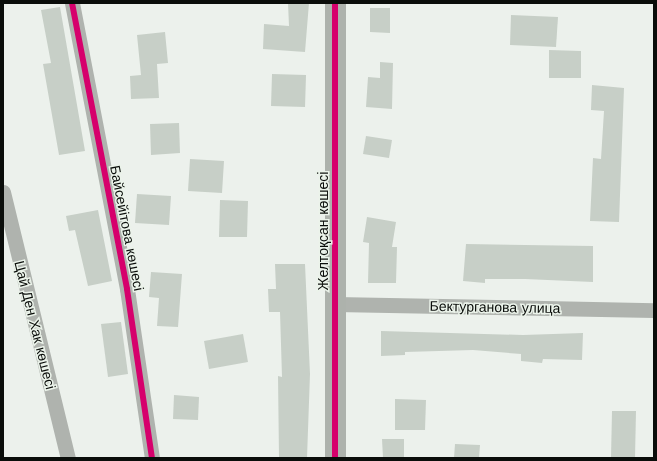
<!DOCTYPE html>
<meta charset="utf-8">
<style>
body{margin:0}
#map{position:relative;width:657px;height:461px;overflow:hidden;background:#ecf1ec;font-family:"Work Sans",sans-serif}
div>[style]{position:absolute}
.building>*{inset:0;background:#c7cfc7}
.street>*{height:15px;margin:-7.5px;padding:0 7.5px;transform-origin:7.5px;border-radius:7.5px;background:#afb3ae}
.secondary>*{height:21px;margin:-10.5px;padding:0 10.5px;transform-origin:10.5px;border-radius:10.5px;background:#adb2ac}
.cycleway>*{height:6px;margin:-3px;padding:0 3px;transform-origin:3px;border-radius:3px;background:#d6006c}
span{translate:-50% -50%;white-space:nowrap;text-align:center;line-height:1.15;-webkit-text-stroke:3px #ebf3ea;paint-order:stroke}
.street-label{font-size:14px;color:#0a0d0a}
.frame{position:absolute;inset:0;border:4px solid #0a0d0a;pointer-events:none}
</style>
<div id="map">
<div class="building">
<div style="clip-path:polygon(288px 3px,309px 3px,305px 52px,263px 49px,264px 24px,289px 26px)"></div>
<div style="clip-path:polygon(60px 7px,85px 151px,59px 155px,43px 64px,51px 63px,41px 10px)"></div>
<div style="clip-path:polygon(370px 8px,390px 8px,390px 33px,370px 32px)"></div>
<div style="clip-path:polygon(511px 15px,558px 17px,556px 47px,510px 45px)"></div>
<div style="clip-path:polygon(165px 32px,168px 63px,157px 64px,159px 98px,131px 99px,130px 76px,141px 75px,137px 35px)"></div>
<div style="clip-path:polygon(549px 50px,581px 51px,581px 78px,549px 78px)"></div>
<div style="clip-path:polygon(380px 62px,393px 63px,392px 109px,366px 107px,368px 77px,380px 78px)"></div>
<div style="clip-path:polygon(272px 74px,306px 75px,305px 107px,271px 106px)"></div>
<div style="clip-path:polygon(592px 85px,624px 88px,619px 222px,590px 221px,593px 158px,601px 159px,604px 111px,591px 110px)"></div>
<div style="clip-path:polygon(179px 123px,180px 153px,151px 155px,150px 124px)"></div>
<div style="clip-path:polygon(366px 136px,392px 140px,389px 158px,363px 154px)"></div>
<div style="clip-path:polygon(190px 159px,224px 161px,222px 193px,188px 191px)"></div>
<div style="clip-path:polygon(137px 194px,171px 196px,169px 225px,135px 223px)"></div>
<div style="clip-path:polygon(220px 200px,248px 201px,247px 237px,219px 237px)"></div>
<div style="clip-path:polygon(98px 210px,112px 281px,88px 286px,75px 230px,69px 231px,66px 216px)"></div>
<div style="clip-path:polygon(367px 217px,396px 222px,392px 247px,397px 247px,396px 283px,368px 283px,369px 243px,363px 242px)"></div>
<div style="clip-path:polygon(466px 244px,593px 246px,593px 282px,525px 279px,485px 279px,485px 283px,463px 281px)"></div>
<div style="clip-path:polygon(275px 264px,305px 264px,310px 374px,307px 458px,279px 458px,278px 376px,282px 377px,280px 312px,269px 312px,268px 289px,276px 289px)"></div>
<div style="clip-path:polygon(151px 272px,182px 274px,178px 327px,157px 326px,159px 298px,149px 297px)"></div>
<div style="clip-path:polygon(121px 322px,128px 374px,108px 377px,101px 324px)"></div>
<div style="clip-path:polygon(381px 331px,523px 335px,583px 333px,582px 360px,543px 359px,542px 363px,521px 361px,521px 354px,473px 350px,405px 352px,405px 355px,381px 356px)"></div>
<div style="clip-path:polygon(243px 334px,248px 362px,209px 369px,204px 341px)"></div>
<div style="clip-path:polygon(174px 395px,199px 397px,198px 420px,173px 419px)"></div>
<div style="clip-path:polygon(395px 399px,426px 400px,425px 430px,395px 430px)"></div>
<div style="clip-path:polygon(612px 411px,636px 411px,635px 458px,611px 458px)"></div>
<div style="clip-path:polygon(382px 439px,404px 439px,404px 458px,383px 458px)"></div>
<div style="clip-path:polygon(455px 444px,480px 445px,479px 458px,454px 458px)"></div>
</div>
<div class="street">
<div style="left:72px;top:3px;width:291px;rotate:79.1deg"></div>
<div style="left:127px;top:289px;width:171px;rotate:81.6deg"></div>
<div style="left:3px;top:192px;width:274px;rotate:76.3deg"></div>
<div style="left:335px;top:304px;width:319px;rotate:1.1deg"></div>
</div>
<div class="secondary">
<div style="left:335px;top:3px;width:455px;rotate:90deg"></div>
</div>
<div class="cycleway">
<div style="left:72px;top:3px;width:291px;rotate:79.1deg"></div>
<div style="left:127px;top:289px;width:171px;rotate:81.6deg"></div>
<div style="left:335px;top:3px;width:455px;rotate:90deg"></div>
</div>
<div class="street-label">
<span style="left:127px;top:228px;rotate:79deg">Байсейітова көшесі</span>
<span style="left:323px;top:231px;rotate:-90deg">Желтоқсан көшесі</span>
<span style="left:495px;top:307px;rotate:1deg">Бектурганова улица</span>
<span style="left:35px;top:325px;rotate:76deg">Цай Ден Хак көшесі</span>
</div>
<div class="frame"></div>
</div>
